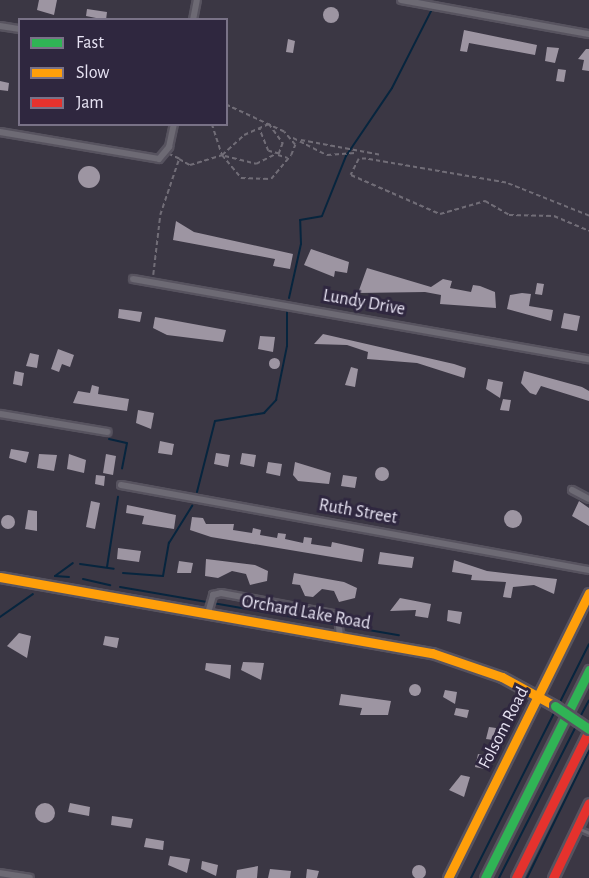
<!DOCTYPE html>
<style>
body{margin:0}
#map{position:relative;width:589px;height:878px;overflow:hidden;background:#3b3744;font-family:"Alegreya Sans",sans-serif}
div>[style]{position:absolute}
.stream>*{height:2px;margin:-1px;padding:0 1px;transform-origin:1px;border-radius:1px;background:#07253e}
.building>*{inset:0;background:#9d95a2}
.round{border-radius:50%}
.path>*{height:1.5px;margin-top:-0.75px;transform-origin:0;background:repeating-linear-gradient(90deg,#716d77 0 4.5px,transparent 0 7.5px)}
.roads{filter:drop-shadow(2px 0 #57535f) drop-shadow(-2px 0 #57535f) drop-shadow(0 2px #57535f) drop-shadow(0 -2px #57535f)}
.lane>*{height:3px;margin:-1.5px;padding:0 1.5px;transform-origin:1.5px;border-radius:1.5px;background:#6d6a74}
.street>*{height:6px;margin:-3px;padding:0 3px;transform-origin:3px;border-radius:3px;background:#6d6a74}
.fast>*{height:9px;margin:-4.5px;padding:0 4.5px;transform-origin:4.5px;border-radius:4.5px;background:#30b455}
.slow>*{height:9px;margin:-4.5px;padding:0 4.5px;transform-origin:4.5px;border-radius:4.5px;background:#ff9f0a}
.jam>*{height:9px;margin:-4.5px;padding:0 4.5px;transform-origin:4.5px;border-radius:4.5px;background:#e5322d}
.bridges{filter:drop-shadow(2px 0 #57535f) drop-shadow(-2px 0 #57535f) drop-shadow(0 2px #57535f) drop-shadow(0 -2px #57535f)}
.fast-bridge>*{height:9px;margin:-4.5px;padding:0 4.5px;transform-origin:4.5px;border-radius:4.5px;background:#30b455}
span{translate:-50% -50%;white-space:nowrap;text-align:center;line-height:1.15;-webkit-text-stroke:6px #2f273f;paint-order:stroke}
.street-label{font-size:18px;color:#e7e3f3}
.legend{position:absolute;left:18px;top:18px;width:210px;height:108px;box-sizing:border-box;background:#2f273f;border:2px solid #797287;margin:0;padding:8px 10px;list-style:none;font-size:18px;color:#e7e3f3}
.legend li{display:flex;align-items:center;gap:12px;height:30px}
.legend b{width:30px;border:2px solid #797287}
</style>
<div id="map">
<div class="stream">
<div style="left:289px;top:298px;width:55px;rotate:-77.5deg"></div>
<div style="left:301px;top:244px;width:24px;rotate:-92deg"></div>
<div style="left:300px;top:220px;width:22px;rotate:-10deg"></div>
<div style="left:322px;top:216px;width:65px;rotate:-68.2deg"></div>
<div style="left:346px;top:156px;width:82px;rotate:-55.9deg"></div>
<div style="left:392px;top:88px;width:89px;rotate:-63.1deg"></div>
<div style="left:109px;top:439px;width:18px;rotate:13deg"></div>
<div style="left:127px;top:443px;width:26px;rotate:101deg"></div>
<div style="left:197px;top:492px;width:73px;rotate:-75.8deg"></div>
<div style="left:215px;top:421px;width:50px;rotate:-9.3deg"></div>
<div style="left:264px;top:413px;width:18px;rotate:-47deg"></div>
<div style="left:276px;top:400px;width:55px;rotate:-78.5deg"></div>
<div style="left:287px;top:346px;width:34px;rotate:-90deg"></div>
<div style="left:80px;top:564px;width:34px;rotate:8deg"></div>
<div style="left:107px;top:567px;width:71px;rotate:-81.1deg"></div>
<div style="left:123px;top:573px;width:40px;rotate:4.3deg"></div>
<div style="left:163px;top:576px;width:34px;rotate:-80deg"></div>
<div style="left:169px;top:543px;width:44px;rotate:-58.1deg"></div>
<div style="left:55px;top:576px;width:22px;rotate:-36deg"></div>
<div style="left:55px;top:576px;width:14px;rotate:4deg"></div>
<div style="left:83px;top:579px;width:28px;rotate:13deg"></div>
<div style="left:120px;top:587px;width:283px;rotate:9.8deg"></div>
<div style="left:0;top:617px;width:40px;rotate:-34.9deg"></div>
<div style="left:558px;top:706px;width:69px;rotate:-63.4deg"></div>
<div style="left:579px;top:719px;width:21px;rotate:-62deg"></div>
<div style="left:471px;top:878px;width:187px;rotate:-63.3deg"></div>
<div style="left:499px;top:878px;width:173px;rotate:-63.1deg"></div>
<div style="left:527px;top:878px;width:141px;rotate:-64deg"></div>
</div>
<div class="building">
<div style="clip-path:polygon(39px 0,57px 0,54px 15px,37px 10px)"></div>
<div class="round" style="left:323px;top:7px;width:16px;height:16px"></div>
<div style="clip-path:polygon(87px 9px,107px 12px,106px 20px,86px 16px)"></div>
<div style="clip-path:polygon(464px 30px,537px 45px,535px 55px,469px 43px,467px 52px,460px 51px)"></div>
<div style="clip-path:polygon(288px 39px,295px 41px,293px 53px,286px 52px)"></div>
<div style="clip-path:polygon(547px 47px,559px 48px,555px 63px,545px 61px)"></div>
<div style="clip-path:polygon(586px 49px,589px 49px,589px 71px,582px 70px,584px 60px,578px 59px)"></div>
<div style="clip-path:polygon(558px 69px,566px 70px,564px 82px,556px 81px)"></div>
<div style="clip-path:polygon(0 81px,9px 83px,8px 91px,0 90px)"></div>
<div class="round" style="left:78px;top:166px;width:22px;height:22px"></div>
<div style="clip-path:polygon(176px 221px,194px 232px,293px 254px,290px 269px,273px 266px,275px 259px,173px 240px)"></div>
<div style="clip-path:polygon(311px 249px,349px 262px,347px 273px,335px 271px,334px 277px,304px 265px)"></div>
<div style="clip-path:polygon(367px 268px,431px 287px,443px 279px,452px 281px,450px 288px,471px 292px,473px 285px,480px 286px,495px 292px,496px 308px,440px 304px,441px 295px,425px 292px,358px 293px)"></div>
<div style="clip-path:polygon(537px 283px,544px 284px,542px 295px,535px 294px)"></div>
<div style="clip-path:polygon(522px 293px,531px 294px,529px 306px,553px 310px,551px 321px,507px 309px,510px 295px)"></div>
<div style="clip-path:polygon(119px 309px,142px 312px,140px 322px,118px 318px)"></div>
<div style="clip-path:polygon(564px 313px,580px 316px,577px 331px,561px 328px)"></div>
<div style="clip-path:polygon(155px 317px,226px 330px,223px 342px,167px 335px,153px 328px)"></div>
<div style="clip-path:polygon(323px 334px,454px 364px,466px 368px,464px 378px,417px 363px,367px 359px,368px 352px,347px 345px,314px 344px)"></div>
<div style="clip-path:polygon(260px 336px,275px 337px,273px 352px,258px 349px)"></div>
<div style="clip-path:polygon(58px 349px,74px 355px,70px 367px,62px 364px,59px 372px,51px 369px)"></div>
<div style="clip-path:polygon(30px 353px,39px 355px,37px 368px,26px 366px)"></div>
<div class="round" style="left:268.5px;top:357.5px;width:11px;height:11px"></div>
<div style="clip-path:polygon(351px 367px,358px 369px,355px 387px,345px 385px)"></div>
<div style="clip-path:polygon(15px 371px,24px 373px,22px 386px,13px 384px)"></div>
<div style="clip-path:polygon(524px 371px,582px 387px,589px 391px,589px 401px,541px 386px,536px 395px,530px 393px,521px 383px)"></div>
<div style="clip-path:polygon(488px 379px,503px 382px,500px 398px,486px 389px)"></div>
<div style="clip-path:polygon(92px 385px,99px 387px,98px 394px,129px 399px,127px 411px,73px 403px,78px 391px,90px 393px)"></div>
<div style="clip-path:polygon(503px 399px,511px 400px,509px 411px,500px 410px)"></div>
<div style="clip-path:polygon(138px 410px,154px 413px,151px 429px,136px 423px)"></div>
<div style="clip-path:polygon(160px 441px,174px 444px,172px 455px,158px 453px)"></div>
<div style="clip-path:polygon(11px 449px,29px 452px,26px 463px,9px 458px)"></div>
<div style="clip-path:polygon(216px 453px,230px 455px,228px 467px,214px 464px)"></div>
<div style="clip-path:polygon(242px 453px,256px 455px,254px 467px,240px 464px)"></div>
<div style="clip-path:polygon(39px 454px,57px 455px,54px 471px,37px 468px)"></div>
<div style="clip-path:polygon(69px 454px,86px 460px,84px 473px,67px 469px)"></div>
<div style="clip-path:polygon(106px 454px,116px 456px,113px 475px,103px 473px)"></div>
<div style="clip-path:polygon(268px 462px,282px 464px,280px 476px,266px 473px)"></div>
<div style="clip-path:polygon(295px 462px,331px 473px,329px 484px,298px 481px,293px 475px)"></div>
<div class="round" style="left:375px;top:467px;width:14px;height:14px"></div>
<div style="clip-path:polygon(96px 475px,105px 476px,104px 486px,95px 484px)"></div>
<div style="clip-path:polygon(343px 475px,357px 477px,355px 488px,341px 486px)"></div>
<div style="clip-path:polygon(91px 501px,100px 503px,95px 529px,86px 527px)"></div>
<div style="clip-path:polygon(579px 501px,589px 508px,589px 526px,572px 516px)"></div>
<div style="clip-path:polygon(127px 505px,176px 515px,174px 529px,142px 524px,144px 516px,126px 513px)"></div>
<div style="clip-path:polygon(28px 510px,37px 511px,37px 531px,25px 529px)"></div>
<div class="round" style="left:504px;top:510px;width:18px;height:18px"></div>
<div class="round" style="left:1px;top:515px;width:14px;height:14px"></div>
<div style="clip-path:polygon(192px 517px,203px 518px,206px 524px,234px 524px,233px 530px,252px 533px,253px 528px,261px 530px,260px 535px,277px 538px,278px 533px,286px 534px,285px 539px,303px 543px,304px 537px,312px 538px,311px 544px,331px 547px,332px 542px,364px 549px,362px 562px,211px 537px,190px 530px)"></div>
<div style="clip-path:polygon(118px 548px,141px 551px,139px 562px,117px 559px)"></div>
<div style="clip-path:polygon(380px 552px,414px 557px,412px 568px,378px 564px)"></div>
<div style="clip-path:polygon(206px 559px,255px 565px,268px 571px,267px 581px,250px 585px,246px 574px,232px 571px,218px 578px,205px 576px)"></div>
<div style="clip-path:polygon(454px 560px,487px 571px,557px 579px,554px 594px,534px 585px,513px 587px,511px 598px,503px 597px,506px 582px,471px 580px,472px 575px,452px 572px)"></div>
<div style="clip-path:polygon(179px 561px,193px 563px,191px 573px,177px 573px)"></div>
<div style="clip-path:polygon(294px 573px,344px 582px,357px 588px,355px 598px,339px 602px,334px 591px,322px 589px,313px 597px,305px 596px,300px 585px,292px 584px)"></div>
<div style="clip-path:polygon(400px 598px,431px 604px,428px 618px,415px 616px,416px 610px,390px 611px)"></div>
<div style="clip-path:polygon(448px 610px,462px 612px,460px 624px,447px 621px)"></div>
<div style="clip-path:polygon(19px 633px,31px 636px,27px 658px,7px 646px)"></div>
<div style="clip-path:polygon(105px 636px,119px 638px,117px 648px,103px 645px)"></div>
<div style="clip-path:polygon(243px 662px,264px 663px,261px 680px,241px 670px)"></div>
<div style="clip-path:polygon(206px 663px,231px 665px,230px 679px,205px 670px)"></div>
<div class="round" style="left:409px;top:684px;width:12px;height:12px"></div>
<div style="clip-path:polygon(445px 690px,457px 692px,455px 704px,443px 697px)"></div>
<div style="clip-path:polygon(341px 694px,391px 701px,388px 715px,360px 715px,362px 708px,339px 705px)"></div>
<div style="clip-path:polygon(456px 708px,469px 710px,467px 718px,454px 715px)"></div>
<div style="clip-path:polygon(489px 727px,496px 728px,494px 740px,486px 739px)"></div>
<div style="clip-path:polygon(478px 754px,487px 756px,485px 769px,475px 767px)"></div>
<div style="clip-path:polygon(461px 775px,470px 777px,464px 797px,449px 790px)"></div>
<div style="clip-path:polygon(70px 803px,90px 807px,89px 816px,68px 812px)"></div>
<div class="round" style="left:35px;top:803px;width:20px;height:20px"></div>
<div style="clip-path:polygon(112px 816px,133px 819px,131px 828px,111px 825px)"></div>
<div style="clip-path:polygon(146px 838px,164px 841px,163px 850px,144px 847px)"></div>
<div style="clip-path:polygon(170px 856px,190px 859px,187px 873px,168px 865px)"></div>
<div style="clip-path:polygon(202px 861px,218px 865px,216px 876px,201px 869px)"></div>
<div class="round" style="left:412px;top:865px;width:14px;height:14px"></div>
<div style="clip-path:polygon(258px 866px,257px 878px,236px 878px,237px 870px)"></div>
<div style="clip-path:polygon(270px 869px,291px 871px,290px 878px,268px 878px)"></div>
<div style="clip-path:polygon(307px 869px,319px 871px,317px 878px,306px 878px)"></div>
</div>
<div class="path">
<div style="left:212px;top:124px;width:33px;rotate:72deg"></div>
<div style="left:222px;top:155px;width:30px;rotate:50deg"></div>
<div style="left:241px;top:178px;width:30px;rotate:2deg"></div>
<div style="left:271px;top:179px;width:31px;rotate:-50deg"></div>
<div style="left:291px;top:155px;width:11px;rotate:-68deg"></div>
<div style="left:295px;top:145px;width:17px;rotate:-130deg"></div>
<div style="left:284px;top:132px;width:64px;rotate:-155deg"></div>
<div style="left:293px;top:138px;width:38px;rotate:27deg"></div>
<div style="left:327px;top:155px;width:28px;rotate:-4deg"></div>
<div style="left:301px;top:140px;width:82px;rotate:10.5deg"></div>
<div style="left:278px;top:155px;width:10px;rotate:17deg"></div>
<div style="left:225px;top:156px;width:32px;rotate:14deg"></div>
<div style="left:256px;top:164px;width:20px;rotate:-27deg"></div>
<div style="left:179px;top:159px;width:13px;rotate:29deg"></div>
<div style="left:190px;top:165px;width:34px;rotate:-17deg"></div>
<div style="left:222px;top:155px;width:30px;rotate:-42deg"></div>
<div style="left:244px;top:135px;width:27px;rotate:-24deg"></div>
<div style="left:269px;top:124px;width:24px;rotate:54deg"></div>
<div style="left:283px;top:143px;width:12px;rotate:110deg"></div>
<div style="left:279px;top:154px;width:11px;rotate:-165deg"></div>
<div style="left:268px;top:151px;width:24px;rotate:-112deg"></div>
<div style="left:589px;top:216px;width:89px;rotate:-158.3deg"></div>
<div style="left:506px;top:183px;width:142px;rotate:-170.3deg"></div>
<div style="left:366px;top:159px;width:7px;rotate:180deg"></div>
<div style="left:359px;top:159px;width:18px;rotate:117deg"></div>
<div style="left:351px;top:175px;width:97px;rotate:23.7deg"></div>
<div style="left:440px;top:214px;width:47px;rotate:-16.1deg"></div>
<div style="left:485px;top:201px;width:28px;rotate:30deg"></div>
<div style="left:509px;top:215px;width:45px;rotate:1.3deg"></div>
<div style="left:554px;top:216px;width:38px;rotate:23deg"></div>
<div style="left:153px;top:275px;width:60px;rotate:-83.3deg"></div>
<div style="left:160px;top:215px;width:59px;rotate:-71.3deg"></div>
<div style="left:179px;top:159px;width:10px;rotate:-156deg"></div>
</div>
<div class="roads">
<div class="lane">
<div style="left:578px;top:828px;width:12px;rotate:24deg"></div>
</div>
<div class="street">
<div style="left:401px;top:0;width:191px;rotate:10.3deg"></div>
<div style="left:193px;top:20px;width:20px;rotate:-79deg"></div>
<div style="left:0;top:26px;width:20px;rotate:9deg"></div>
<div style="left:0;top:132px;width:161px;rotate:9.6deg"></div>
<div style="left:159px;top:159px;width:16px;rotate:-50deg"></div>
<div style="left:169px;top:147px;width:24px;rotate:-78deg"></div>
<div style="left:133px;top:279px;width:463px;rotate:10deg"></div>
<div style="left:0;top:414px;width:109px;rotate:9.5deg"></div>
<div style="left:121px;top:485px;width:476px;rotate:10.3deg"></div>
<div style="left:572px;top:490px;width:19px;rotate:28deg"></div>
<div style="left:208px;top:613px;width:19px;rotate:-74deg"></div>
<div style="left:213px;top:595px;width:8px;rotate:-14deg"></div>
<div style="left:221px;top:593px;width:119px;rotate:10.6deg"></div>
<div style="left:338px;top:615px;width:22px;rotate:85deg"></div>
<div style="left:0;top:873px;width:30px;rotate:9deg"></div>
</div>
<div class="fast">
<div style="left:485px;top:878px;width:233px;rotate:-63.4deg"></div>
</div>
<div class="slow">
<div style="left:0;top:577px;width:439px;rotate:10deg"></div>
<div style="left:432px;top:653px;width:74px;rotate:18.9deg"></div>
<div style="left:502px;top:677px;width:60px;rotate:28.7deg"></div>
<div style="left:448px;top:878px;width:318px;rotate:-63.7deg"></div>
</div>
<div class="jam">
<div style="left:516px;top:878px;width:164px;rotate:-63.6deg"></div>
<div style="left:553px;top:878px;width:83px;rotate:-64.4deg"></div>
</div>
</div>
<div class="bridges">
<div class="fast-bridge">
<div style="left:555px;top:706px;width:41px;rotate:34.1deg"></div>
</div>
</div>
<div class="street-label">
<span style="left:364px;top:303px;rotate:10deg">Lundy Drive</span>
<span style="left:358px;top:512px;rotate:10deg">Ruth Street</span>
<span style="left:306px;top:613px;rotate:10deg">Orchard Lake Road</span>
<span style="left:504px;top:728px;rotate:-63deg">Folsom Road</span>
</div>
<ul class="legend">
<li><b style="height:8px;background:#30b455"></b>Fast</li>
<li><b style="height:8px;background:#ff9f0a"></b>Slow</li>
<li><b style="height:8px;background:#e5322d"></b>Jam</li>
</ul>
</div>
